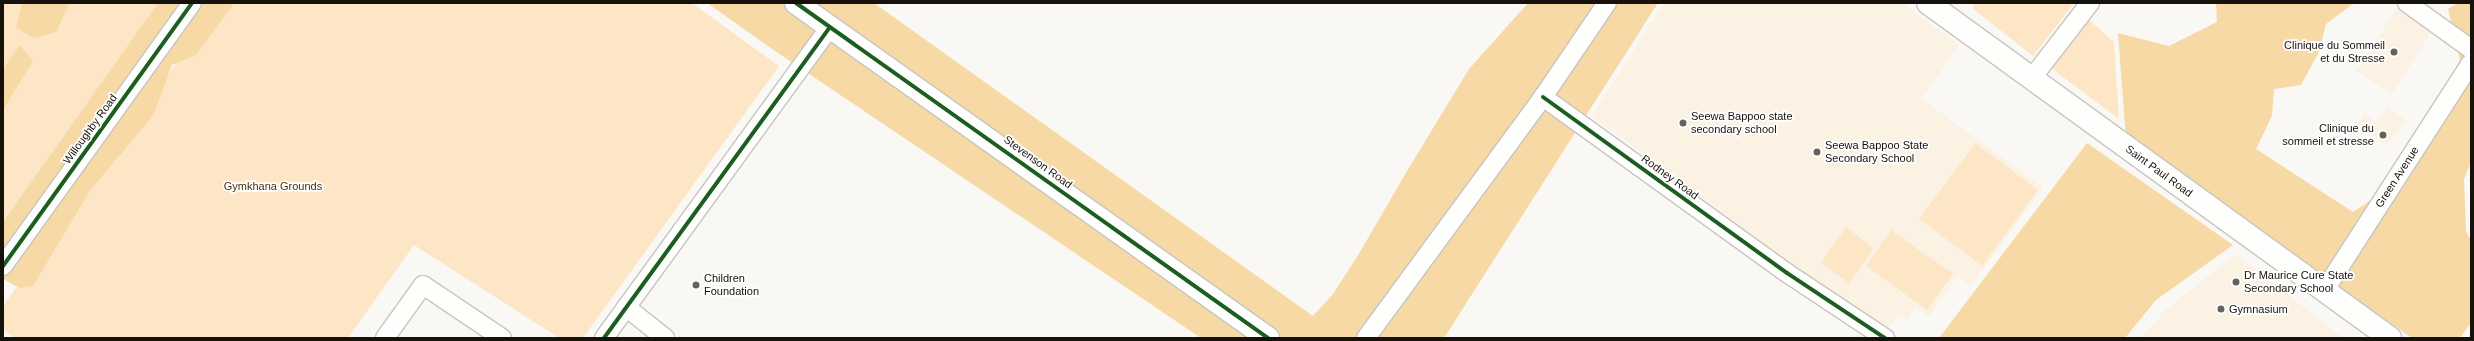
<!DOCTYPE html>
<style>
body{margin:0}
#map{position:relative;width:2474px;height:341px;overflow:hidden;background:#faf8f4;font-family:Arial,sans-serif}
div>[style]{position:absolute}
.built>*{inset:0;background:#fbf2e4}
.green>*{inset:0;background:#fce6c5}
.forest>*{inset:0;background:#f7d9a5}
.roads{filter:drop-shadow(1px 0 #c8c5c0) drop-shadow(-1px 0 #c8c5c0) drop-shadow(0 1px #c8c5c0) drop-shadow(0 -1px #c8c5c0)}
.street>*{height:18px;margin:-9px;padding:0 9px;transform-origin:9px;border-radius:9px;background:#fefefd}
.secondary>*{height:22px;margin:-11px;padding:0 11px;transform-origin:11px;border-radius:11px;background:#fefefd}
.cycleway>*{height:4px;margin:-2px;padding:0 2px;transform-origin:2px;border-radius:2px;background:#1b5e20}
.dots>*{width:11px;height:11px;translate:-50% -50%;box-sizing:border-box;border:2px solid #fff;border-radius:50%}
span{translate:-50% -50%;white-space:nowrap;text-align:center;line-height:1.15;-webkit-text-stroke:3.5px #fff;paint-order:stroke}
.poi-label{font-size:11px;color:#16110a}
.right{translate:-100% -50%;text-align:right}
.left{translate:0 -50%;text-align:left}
.street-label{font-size:11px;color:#16110a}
.park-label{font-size:11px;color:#48320a}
.frame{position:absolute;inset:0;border:4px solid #16110a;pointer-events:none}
</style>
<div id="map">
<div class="built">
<div style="clip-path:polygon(1664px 3px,1903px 3px,1959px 45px,1922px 99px,2043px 187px,1971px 286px,1958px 276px,1929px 316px,1916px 308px,1907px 320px,1899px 314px,1885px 333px,1592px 116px)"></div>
<div style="clip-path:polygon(2396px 9px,2432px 32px,2392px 94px,2356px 71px)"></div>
<div style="clip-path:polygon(2388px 106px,2406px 121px,2386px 146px,2357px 123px,2365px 113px,2376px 122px)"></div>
<div style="clip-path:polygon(2236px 254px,2343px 338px,2141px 338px,2165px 310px)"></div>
</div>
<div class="green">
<div style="clip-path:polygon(3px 3px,176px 3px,3px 244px)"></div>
<div style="clip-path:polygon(219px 3px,692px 3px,779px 66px,583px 338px,559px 338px,414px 245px,348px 338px,15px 338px,3px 330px,3px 306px)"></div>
<div style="clip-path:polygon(1976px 3px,2074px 3px,2033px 56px,1972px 8px)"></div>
<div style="clip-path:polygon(2088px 19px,2114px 42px,2119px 119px,2051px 68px)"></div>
<div style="clip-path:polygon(1975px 143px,2038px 190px,1982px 266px,1919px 219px)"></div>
<div style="clip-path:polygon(1846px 227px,1874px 248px,1849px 283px,1821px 263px)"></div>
<div style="clip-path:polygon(1891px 230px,1953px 274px,1927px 310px,1866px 266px)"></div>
</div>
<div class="forest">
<div style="clip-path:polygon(22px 3px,70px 3px,56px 32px,34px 38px,16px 28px)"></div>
<div style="clip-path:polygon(158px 3px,234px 3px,196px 55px,172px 65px,153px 116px,91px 189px,33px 286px,20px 288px,3px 279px,3px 222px)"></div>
<div style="clip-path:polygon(707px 3px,874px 3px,1313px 316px,1333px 294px,1357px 257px,1407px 171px,1469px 69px,1528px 3px,1658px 3px,1444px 338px,1268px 338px,1254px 324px,1245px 338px,1201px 338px,775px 51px)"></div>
<div style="clip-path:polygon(2216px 3px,2354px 3px,2326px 24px,2319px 52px,2301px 85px,2274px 89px,2272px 116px,2256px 149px,2353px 212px,2395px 184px,2460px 60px,2448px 9px,2458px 3px,2471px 3px,2471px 162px,2464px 179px,2466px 231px,2471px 241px,2471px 323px,2460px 338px,2412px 338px,2126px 139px,2118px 33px,2169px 46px,2217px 22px)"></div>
<div style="clip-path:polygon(20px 45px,33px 61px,3px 110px,3px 69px)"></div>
<div style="clip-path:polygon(2087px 143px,2233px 245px,2156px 300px,2125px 338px,1939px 338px)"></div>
</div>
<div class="roads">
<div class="street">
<div style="left:2407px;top:3px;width:79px;rotate:35.7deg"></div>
<div style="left:2032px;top:78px;width:95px;rotate:-52.3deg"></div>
<div style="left:1543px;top:97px;width:301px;rotate:35.8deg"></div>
<div style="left:1787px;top:273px;width:118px;rotate:33.6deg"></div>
<div style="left:3px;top:266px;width:324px;rotate:-54.3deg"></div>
<div style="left:2324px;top:291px;width:271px;rotate:-57.2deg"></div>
<div style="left:626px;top:307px;width:50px;rotate:38.5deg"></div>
<div style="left:385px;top:338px;width:65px;rotate:-54.4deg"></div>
<div style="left:423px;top:285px;width:95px;rotate:33.9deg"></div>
<div style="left:604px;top:338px;width:384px;rotate:-54deg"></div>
<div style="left:1366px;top:338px;width:299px;rotate:-53.7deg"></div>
<div style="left:1543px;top:97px;width:114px;rotate:-55.8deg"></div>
</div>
<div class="secondary">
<div style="left:796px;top:3px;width:579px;rotate:35.37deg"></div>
<div style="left:1928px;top:3px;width:571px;rotate:35.95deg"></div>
</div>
</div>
<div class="cycleway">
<div style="left:796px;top:3px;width:579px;rotate:35.37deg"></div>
<div style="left:1543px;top:97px;width:301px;rotate:35.8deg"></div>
<div style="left:1787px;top:273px;width:118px;rotate:33.6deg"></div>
<div style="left:3px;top:266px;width:324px;rotate:-54.3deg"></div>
<div style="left:604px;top:338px;width:384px;rotate:-54deg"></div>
</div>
<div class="dots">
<div style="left:2394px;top:52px;background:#66625c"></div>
<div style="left:1683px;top:123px;background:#66625c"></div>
<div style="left:2383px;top:135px;background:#66625c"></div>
<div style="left:1817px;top:152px;background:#66625c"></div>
<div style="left:2236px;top:282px;background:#66625c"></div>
<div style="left:696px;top:285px;background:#66625c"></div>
<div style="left:2221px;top:309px;background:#66625c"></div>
</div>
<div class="poi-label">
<span class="right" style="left:2385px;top:52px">Clinique du Sommeil<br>et du Stresse</span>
<span class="left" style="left:1691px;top:123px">Seewa Bappoo state<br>secondary school</span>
<span class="right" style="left:2374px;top:135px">Clinique du<br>sommeil et stresse</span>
<span class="left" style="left:1825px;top:152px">Seewa Bappoo State<br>Secondary School</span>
<span class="left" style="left:2244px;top:282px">Dr Maurice Cure State<br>Secondary School</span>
<span class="left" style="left:704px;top:285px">Children<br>Foundation</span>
<span class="left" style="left:2229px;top:309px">Gymnasium</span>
</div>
<div class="street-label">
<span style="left:90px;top:129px;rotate:-54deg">Willoughby Road</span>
<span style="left:1038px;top:162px;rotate:36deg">Stevenson Road</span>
<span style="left:2159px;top:171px;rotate:36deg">Saint Paul Road</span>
<span style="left:1670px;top:177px;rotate:36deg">Rodney Road</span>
<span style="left:2397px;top:177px;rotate:-57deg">Green Avenue</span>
</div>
<div class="park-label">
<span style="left:273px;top:186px">Gymkhana Grounds</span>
</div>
<div class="frame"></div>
</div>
